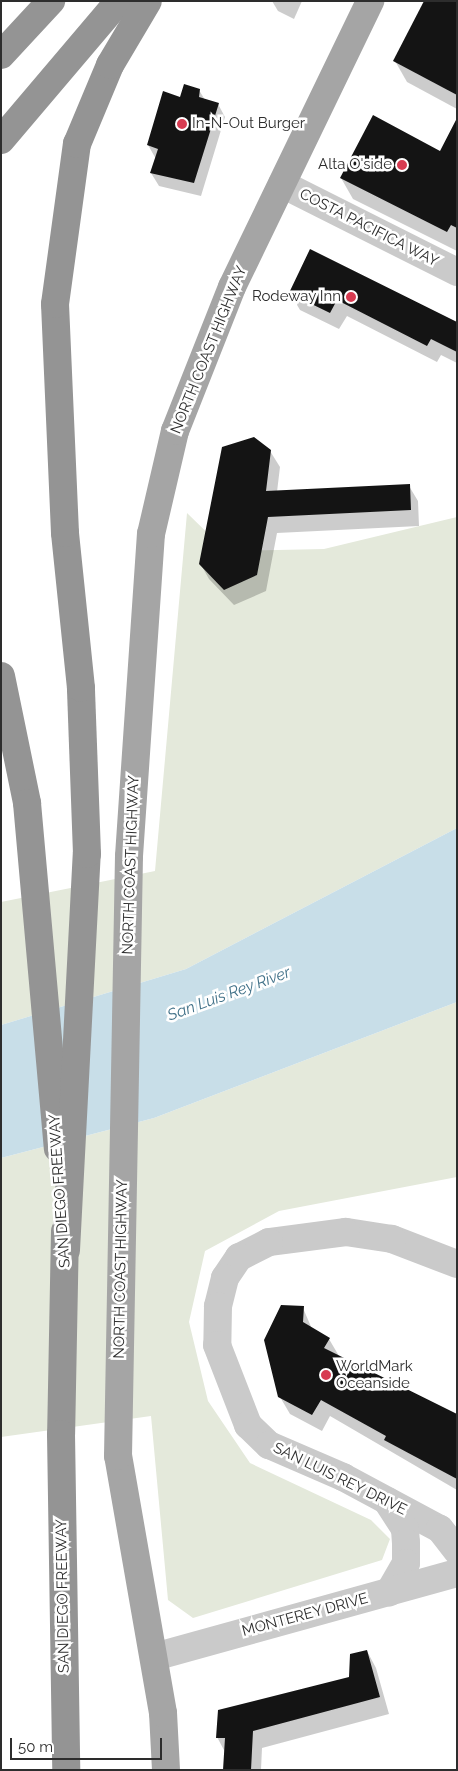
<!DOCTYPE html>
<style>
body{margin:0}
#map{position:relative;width:458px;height:1771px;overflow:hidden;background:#fff;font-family:Raleway,sans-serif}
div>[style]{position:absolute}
.green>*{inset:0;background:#e4e9db}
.water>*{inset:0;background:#c8dee8}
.shadow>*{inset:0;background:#0003}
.building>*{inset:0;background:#141414}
.minor>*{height:28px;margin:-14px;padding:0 14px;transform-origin:14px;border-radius:14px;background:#cacaca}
.major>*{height:28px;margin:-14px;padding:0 14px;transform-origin:14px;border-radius:14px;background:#a5a5a5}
.highway>*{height:28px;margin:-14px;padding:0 14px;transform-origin:14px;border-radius:14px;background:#949494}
.dots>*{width:14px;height:14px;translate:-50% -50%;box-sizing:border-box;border:2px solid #fff;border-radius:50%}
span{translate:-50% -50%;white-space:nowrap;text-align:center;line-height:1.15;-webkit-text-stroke:5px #fff;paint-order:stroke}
.poi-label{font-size:15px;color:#2d2d2d}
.left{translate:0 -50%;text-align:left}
.right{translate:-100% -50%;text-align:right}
.street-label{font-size:15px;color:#2d2d2d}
.water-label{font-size:16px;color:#417188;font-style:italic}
.frame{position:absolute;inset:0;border:2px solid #2d2d2d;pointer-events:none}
.scale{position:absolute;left:10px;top:1738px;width:152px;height:22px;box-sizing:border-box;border:2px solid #2d2d2d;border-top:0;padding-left:6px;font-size:15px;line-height:18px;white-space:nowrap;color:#2d2d2d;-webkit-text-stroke:4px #fff;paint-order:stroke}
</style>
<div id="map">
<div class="green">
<div style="clip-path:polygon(187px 513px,226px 551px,324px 549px,457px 517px,457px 828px,186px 969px,1px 1025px,1px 902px,155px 871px)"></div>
<div style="clip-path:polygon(457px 1002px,457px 1177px,279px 1211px,205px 1251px,189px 1322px,208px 1401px,250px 1463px,371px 1520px,390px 1539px,382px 1560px,193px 1618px,168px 1600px,151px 1416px,1px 1437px,1px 1158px,154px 1118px)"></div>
</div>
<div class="water">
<div style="clip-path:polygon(457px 828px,457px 1002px,154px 1118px,1px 1158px,1px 1025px,186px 969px)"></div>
</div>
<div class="shadow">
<div style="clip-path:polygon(272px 1px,302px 1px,294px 19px,278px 11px)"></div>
<div style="clip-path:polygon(457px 1px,457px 109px,407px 82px,395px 61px)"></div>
<div style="clip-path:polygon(199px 90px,205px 100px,218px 104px,225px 117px,201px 196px,159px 186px,151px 173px,156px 159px,148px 145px)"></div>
<div style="clip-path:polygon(457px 122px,457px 251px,353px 199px,341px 178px,441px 153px)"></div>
<div style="clip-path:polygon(310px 250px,455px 323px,457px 320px,457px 363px,441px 355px,437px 362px,347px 316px,339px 329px,300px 310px,290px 293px)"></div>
<div style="clip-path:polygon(270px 451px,280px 467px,277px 492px,409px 486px,418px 501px,419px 526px,277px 533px,266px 591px,234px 605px,209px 579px,200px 563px)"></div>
<div style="clip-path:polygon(303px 1308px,312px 1329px,329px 1339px,339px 1356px,457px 1416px,457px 1490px,330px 1416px,322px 1431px,290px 1414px,280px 1397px)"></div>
<div style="clip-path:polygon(367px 1651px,376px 1668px,389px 1714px,262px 1748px,261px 1770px,224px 1770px,225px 1752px,217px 1737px,350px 1678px)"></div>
</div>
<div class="building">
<div style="clip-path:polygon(424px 1px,457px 1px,457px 95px,393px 61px)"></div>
<div style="clip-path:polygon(184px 84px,200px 89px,199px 97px,219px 103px,194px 183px,150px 173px,158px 149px,147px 145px,163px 91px,180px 97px)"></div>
<div style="clip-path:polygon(373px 115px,440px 151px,457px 118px,457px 228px,451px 225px,447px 232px,340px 178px)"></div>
<div style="clip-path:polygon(310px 249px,457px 322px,457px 352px,431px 339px,427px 346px,337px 300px,330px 313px,289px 293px)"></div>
<div style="clip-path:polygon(254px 437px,271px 450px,266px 491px,410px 484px,411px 510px,268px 517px,257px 575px,224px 590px,199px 564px,222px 447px)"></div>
<div style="clip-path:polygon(281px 1305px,304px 1306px,303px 1322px,330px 1338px,324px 1348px,457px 1414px,457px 1479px,384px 1440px,386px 1436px,321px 1400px,312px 1415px,278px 1397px,264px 1340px)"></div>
<div style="clip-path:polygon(367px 1650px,380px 1697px,253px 1731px,251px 1770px,223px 1770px,225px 1738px,216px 1738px,218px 1710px,349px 1677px,350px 1654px)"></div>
</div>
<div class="minor">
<div style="left:282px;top:184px;width:196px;rotate:26.7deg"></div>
<div style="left:457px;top:1264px;width:70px;rotate:-159deg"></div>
<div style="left:392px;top:1239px;width:47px;rotate:-171.3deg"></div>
<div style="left:346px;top:1232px;width:78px;rotate:172.6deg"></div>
<div style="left:269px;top:1242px;width:34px;rotate:153deg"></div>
<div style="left:239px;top:1257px;width:25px;rotate:124deg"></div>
<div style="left:225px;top:1278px;width:29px;rotate:104deg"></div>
<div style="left:218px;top:1306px;width:39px;rotate:91deg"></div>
<div style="left:217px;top:1345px;width:86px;rotate:68.8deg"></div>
<div style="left:248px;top:1425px;width:29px;rotate:44deg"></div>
<div style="left:269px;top:1445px;width:81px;rotate:23.4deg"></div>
<div style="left:343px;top:1477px;width:110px;rotate:28.2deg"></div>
<div style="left:440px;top:1529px;width:28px;rotate:52deg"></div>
<div style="left:387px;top:1501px;width:33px;rotate:57deg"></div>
<div style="left:405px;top:1529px;width:14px;rotate:86deg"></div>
<div style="left:406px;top:1543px;width:20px;rotate:90deg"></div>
<div style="left:406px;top:1563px;width:34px;rotate:120deg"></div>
<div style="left:154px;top:1657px;width:314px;rotate:-15.5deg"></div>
</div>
<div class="major">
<div style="left:166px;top:1770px;width:57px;rotate:-93deg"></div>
<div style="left:163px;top:1713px;width:261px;rotate:-99.9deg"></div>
<div style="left:118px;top:1456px;width:600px;rotate:-88.95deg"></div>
<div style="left:129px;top:856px;width:323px;rotate:-86.1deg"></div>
<div style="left:151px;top:534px;width:106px;rotate:-76.9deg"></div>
<div style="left:175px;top:431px;width:155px;rotate:-68.4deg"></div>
<div style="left:232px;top:287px;width:318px;rotate:-64.2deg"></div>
</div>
<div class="highway">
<div style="left:1px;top:55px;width:74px;rotate:-47.2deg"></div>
<div style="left:1px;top:140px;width:182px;rotate:-49.7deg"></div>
<div style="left:1px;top:676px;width:130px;rotate:78.4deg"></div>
<div style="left:27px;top:803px;width:347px;rotate:84.9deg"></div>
<div style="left:65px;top:1231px;width:203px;rotate:91.1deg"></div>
<div style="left:61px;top:1434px;width:336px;rotate:89.1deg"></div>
<div style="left:66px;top:1250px;width:397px;rotate:-87deg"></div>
<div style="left:87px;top:854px;width:166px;rotate:-92.1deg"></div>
<div style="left:81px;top:688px;width:156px;rotate:-95.9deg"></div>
<div style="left:65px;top:533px;width:229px;rotate:-92.5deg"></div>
<div style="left:55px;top:304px;width:162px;rotate:-82.2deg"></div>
<div style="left:77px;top:144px;width:86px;rotate:-67.3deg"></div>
<div style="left:110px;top:65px;width:74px;rotate:-59.3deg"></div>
</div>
<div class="dots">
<div style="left:182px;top:124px;background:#d73b51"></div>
<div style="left:402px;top:165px;background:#d73b51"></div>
<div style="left:351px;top:297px;background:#d73b51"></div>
<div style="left:326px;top:1375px;background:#d73b51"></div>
</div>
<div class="poi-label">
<span class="left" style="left:192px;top:124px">In-N-Out Burger</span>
<span class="right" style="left:392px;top:165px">Alta O'side</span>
<span class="right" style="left:341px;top:297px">Rodeway Inn</span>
<span class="left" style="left:336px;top:1375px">WorldMark<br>Oceanside</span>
</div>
<div class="street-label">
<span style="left:369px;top:228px;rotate:27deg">COSTA PACIFICA WAY</span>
<span style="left:209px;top:350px;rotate:-68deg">NORTH COAST HIGHWAY</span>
<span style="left:131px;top:865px;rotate:-88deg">NORTH COAST HIGHWAY</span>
<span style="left:60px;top:1191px;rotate:-94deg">SAN DIEGO FREEWAY</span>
<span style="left:121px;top:1269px;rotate:-89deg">NORTH COAST HIGHWAY</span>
<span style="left:340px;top:1479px;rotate:26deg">SAN LUIS REY DRIVE</span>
<span style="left:63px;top:1596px;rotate:-91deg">SAN DIEGO FREEWAY</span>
<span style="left:305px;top:1615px;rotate:-15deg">MONTEREY DRIVE</span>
</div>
<div class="water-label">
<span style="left:229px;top:994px;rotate:-20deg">San Luis Rey River</span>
</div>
<div class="frame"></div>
<div class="scale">50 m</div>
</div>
